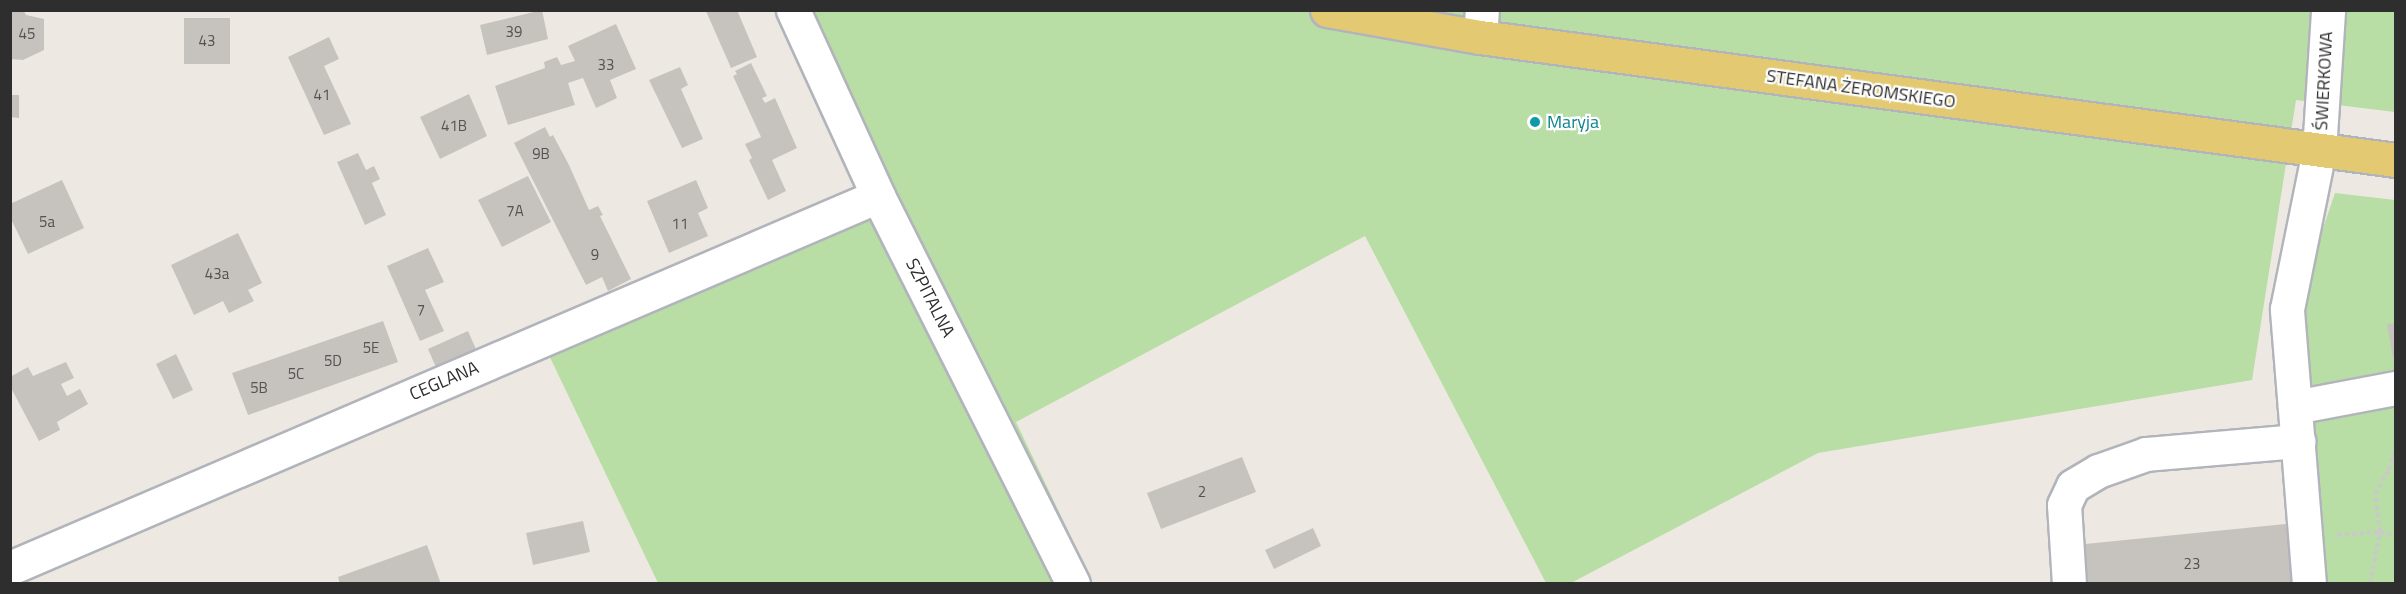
<!DOCTYPE html>
<meta charset="utf-8">
<style>
body{margin:0}
#map{position:relative;width:2406px;height:594px;overflow:hidden;background:#ede9e2;font-family:"Titillium Web",sans-serif}
div>[style]{position:absolute}
.green>*{inset:0;background:#b8dda5}
.building>*{inset:0;background:#c6c2be}
.path>*{height:4px;margin-top:-2px;transform-origin:0;background:repeating-linear-gradient(90deg,#c9c9c9 0 4.5px,transparent 0 7.5px)}
.roads{filter:drop-shadow(2px 0 #b2b4bc) drop-shadow(-2px 0 #b2b4bc) drop-shadow(0 2px #b2b4bc) drop-shadow(0 -2px #b2b4bc)}
.minor>*{height:33px;margin:-16.5px;padding:0 16.5px;transform-origin:16.5px;border-radius:16.5px;background:#fff}
.major>*{height:33px;margin:-16.5px;padding:0 16.5px;transform-origin:16.5px;border-radius:16.5px;background:#e2c972}
.dots>*{width:16px;height:16px;translate:-50% -50%;box-sizing:border-box;border:3px solid #fff;border-radius:50%}
span{translate:-50% -50%;white-space:nowrap;text-align:center;line-height:1.15;-webkit-text-stroke:4.5px #fff;paint-order:stroke}
.number-label{font-size:15px;color:#545352}
.number-label span{-webkit-text-stroke-width:0}
.street-label{font-size:18px;color:#2e2e2e}
.culture-label{font-size:18px;color:#0d838f}
.left{translate:0 -50%;text-align:left}
.frame{position:absolute;inset:0;border:12px solid #2e2e2e;pointer-events:none}
</style>
<div id="map">
<div class="green">
<div style="clip-path:polygon(790px 11px,2395px 11px,2395px 112px,2296px 100px,2252px 380px,1818px 453px,1571px 583px,1546px 583px,1365px 236px,1016px 422px,1093px 583px,658px 583px,546px 349px,864px 213px)"></div>
<div style="clip-path:polygon(2335px 193px,2395px 200px,2395px 583px,2321px 583px,2301px 293px)"></div>
</div>
<div class="building">
<div style="clip-path:polygon(10px 10px,23px 10px,26px 15px,44px 19px,44px 50px,23px 60px,10px 59px)"></div>
<div style="clip-path:polygon(542px 10px,548px 39px,487px 55px,480px 25px)"></div>
<div style="clip-path:polygon(708px 10px,737px 10px,757px 57px,731px 68px,706px 11px)"></div>
<div style="clip-path:polygon(184px 18px,230px 18px,230px 64px,184px 64px)"></div>
<div style="clip-path:polygon(616px 24px,636px 69px,610px 80px,617px 98px,596px 108px,583px 78px,568px 83px,575px 105px,508px 125px,495px 86px,545px 68px,544px 62px,557px 57px,561px 65px,575px 61px,568px 46px)"></div>
<div style="clip-path:polygon(329px 37px,339px 59px,324px 66px,351px 124px,324px 135px,288px 57px)"></div>
<div style="clip-path:polygon(751px 63px,767px 96px,762px 98px,765px 103px,775px 98px,797px 148px,772px 160px,786px 191px,768px 200px,749px 160px,752px 158px,745px 144px,761px 137px,733px 76px,737px 74px,735px 71px)"></div>
<div style="clip-path:polygon(680px 67px,688px 85px,681px 89px,703px 139px,682px 148px,649px 80px)"></div>
<div style="clip-path:polygon(469px 94px,487px 136px,440px 159px,420px 117px)"></div>
<div style="clip-path:polygon(10px 95px,19px 95px,19px 118px,10px 117px)"></div>
<div style="clip-path:polygon(545px 127px,550px 137px,553px 135px,569px 165px,589px 210px,598px 206px,603px 215px,600px 216px,631px 279px,608px 291px,602px 277px,586px 285px,514px 143px)"></div>
<div style="clip-path:polygon(358px 153px,366px 170px,374px 166px,380px 179px,372px 183px,386px 215px,365px 225px,337px 162px)"></div>
<div style="clip-path:polygon(528px 176px,551px 222px,502px 247px,478px 200px)"></div>
<div style="clip-path:polygon(62px 180px,84px 228px,28px 254px,10px 217px,10px 204px)"></div>
<div style="clip-path:polygon(696px 180px,708px 208px,698px 213px,708px 236px,669px 253px,647px 201px)"></div>
<div style="clip-path:polygon(238px 233px,262px 283px,248px 290px,254px 301px,229px 313px,223px 301px,194px 315px,171px 265px)"></div>
<div style="clip-path:polygon(428px 248px,444px 282px,425px 290px,444px 331px,420px 341px,387px 266px)"></div>
<div style="clip-path:polygon(383px 321px,398px 362px,248px 415px,232px 373px)"></div>
<div style="clip-path:polygon(2396px 323px,2396px 358px,2393px 358px,2387px 324px)"></div>
<div style="clip-path:polygon(468px 331px,479px 356px,439px 374px,428px 349px)"></div>
<div style="clip-path:polygon(176px 354px,193px 390px,173px 399px,156px 364px)"></div>
<div style="clip-path:polygon(66px 362px,74px 378px,61px 384px,67px 396px,80px 389px,88px 404px,57px 422px,60px 430px,39px 441px,10px 386px,10px 377px,28px 367px,33px 376px)"></div>
<div style="clip-path:polygon(1242px 457px,1256px 492px,1161px 529px,1147px 493px)"></div>
<div style="clip-path:polygon(583px 521px,590px 552px,533px 565px,526px 533px)"></div>
<div style="clip-path:polygon(2295px 523px,2299px 584px,2088px 584px,2085px 544px)"></div>
<div style="clip-path:polygon(1313px 528px,1321px 546px,1274px 569px,1265px 550px)"></div>
<div style="clip-path:polygon(427px 545px,441px 584px,340px 584px,338px 577px)"></div>
</div>
<div class="path">
<div style="left:2337px;top:535px;width:43px;rotate:-4deg"></div>
<div style="left:2380px;top:532px;width:16px;rotate:14deg"></div>
<div style="left:2370px;top:584px;width:53px;rotate:-79.1deg"></div>
<div style="left:2380px;top:532px;width:38px;rotate:-97deg"></div>
<div style="left:2375px;top:494px;width:28px;rotate:-60deg"></div>
<div style="left:2389px;top:470px;width:28px;rotate:-75deg"></div>
</div>
<div class="roads">
<div class="minor">
<div style="left:793px;top:10px;width:205px;rotate:65.4deg"></div>
<div style="left:878px;top:196px;width:434px;rotate:63.3deg"></div>
<div style="left:1480px;top:37px;width:27px;rotate:-86deg"></div>
<div style="left:2295px;top:407px;width:103px;rotate:-10.7deg"></div>
<div style="left:10px;top:568px;width:944px;rotate:-23.2deg"></div>
<div style="left:2069px;top:584px;width:79px;rotate:-93.6deg"></div>
<div style="left:2064px;top:505px;width:21px;rotate:-65deg"></div>
<div style="left:2073px;top:486px;width:29px;rotate:-31deg"></div>
<div style="left:2098px;top:471px;width:51px;rotate:-19.5deg"></div>
<div style="left:2146px;top:454px;width:153px;rotate:-4.9deg"></div>
<div style="left:2309px;top:584px;width:276px;rotate:-94.6deg"></div>
<div style="left:2287px;top:309px;width:161px;rotate:-78.6deg"></div>
<div style="left:2319px;top:151px;width:141px;rotate:-86.3deg"></div>
</div>
<div class="major">
<div style="left:1327px;top:10px;width:155px;rotate:10deg"></div>
<div style="left:1480px;top:37px;width:924px;rotate:7.65deg"></div>
</div>
</div>
<div class="dots">
<div style="left:1535px;top:122px;background:#0f9aa8"></div>
</div>
<div class="number-label">
<span style="left:514px;top:32px">39</span>
<span style="left:27px;top:34px">45</span>
<span style="left:207px;top:41px">43</span>
<span style="left:606px;top:65px">33</span>
<span style="left:322px;top:95px">41</span>
<span style="left:454px;top:126px">41B</span>
<span style="left:541px;top:154px">9B</span>
<span style="left:515px;top:211px">7A</span>
<span style="left:47px;top:222px">5a</span>
<span style="left:680px;top:224px">11</span>
<span style="left:595px;top:255px">9</span>
<span style="left:217px;top:274px">43a</span>
<span style="left:421px;top:310px">7</span>
<span style="left:371px;top:348px">5E</span>
<span style="left:333px;top:361px">5D</span>
<span style="left:296px;top:374px">5C</span>
<span style="left:259px;top:388px">5B</span>
<span style="left:1202px;top:492px">2</span>
<span style="left:2192px;top:564px">23</span>
</div>
<div class="street-label">
<span style="left:2324px;top:81px;rotate:-87deg">ŚWIERKOWA</span>
<span style="left:1861px;top:89px;rotate:8deg">STEFANA ŻEROMSKIEGO</span>
<span style="left:930px;top:298px;rotate:63deg">SZPITALNA</span>
<span style="left:444px;top:381px;rotate:-23deg">CEGLANA</span>
</div>
<div class="culture-label">
<span class="left" style="left:1547px;top:122px">Maryja</span>
</div>
<div class="frame"></div>
</div>
